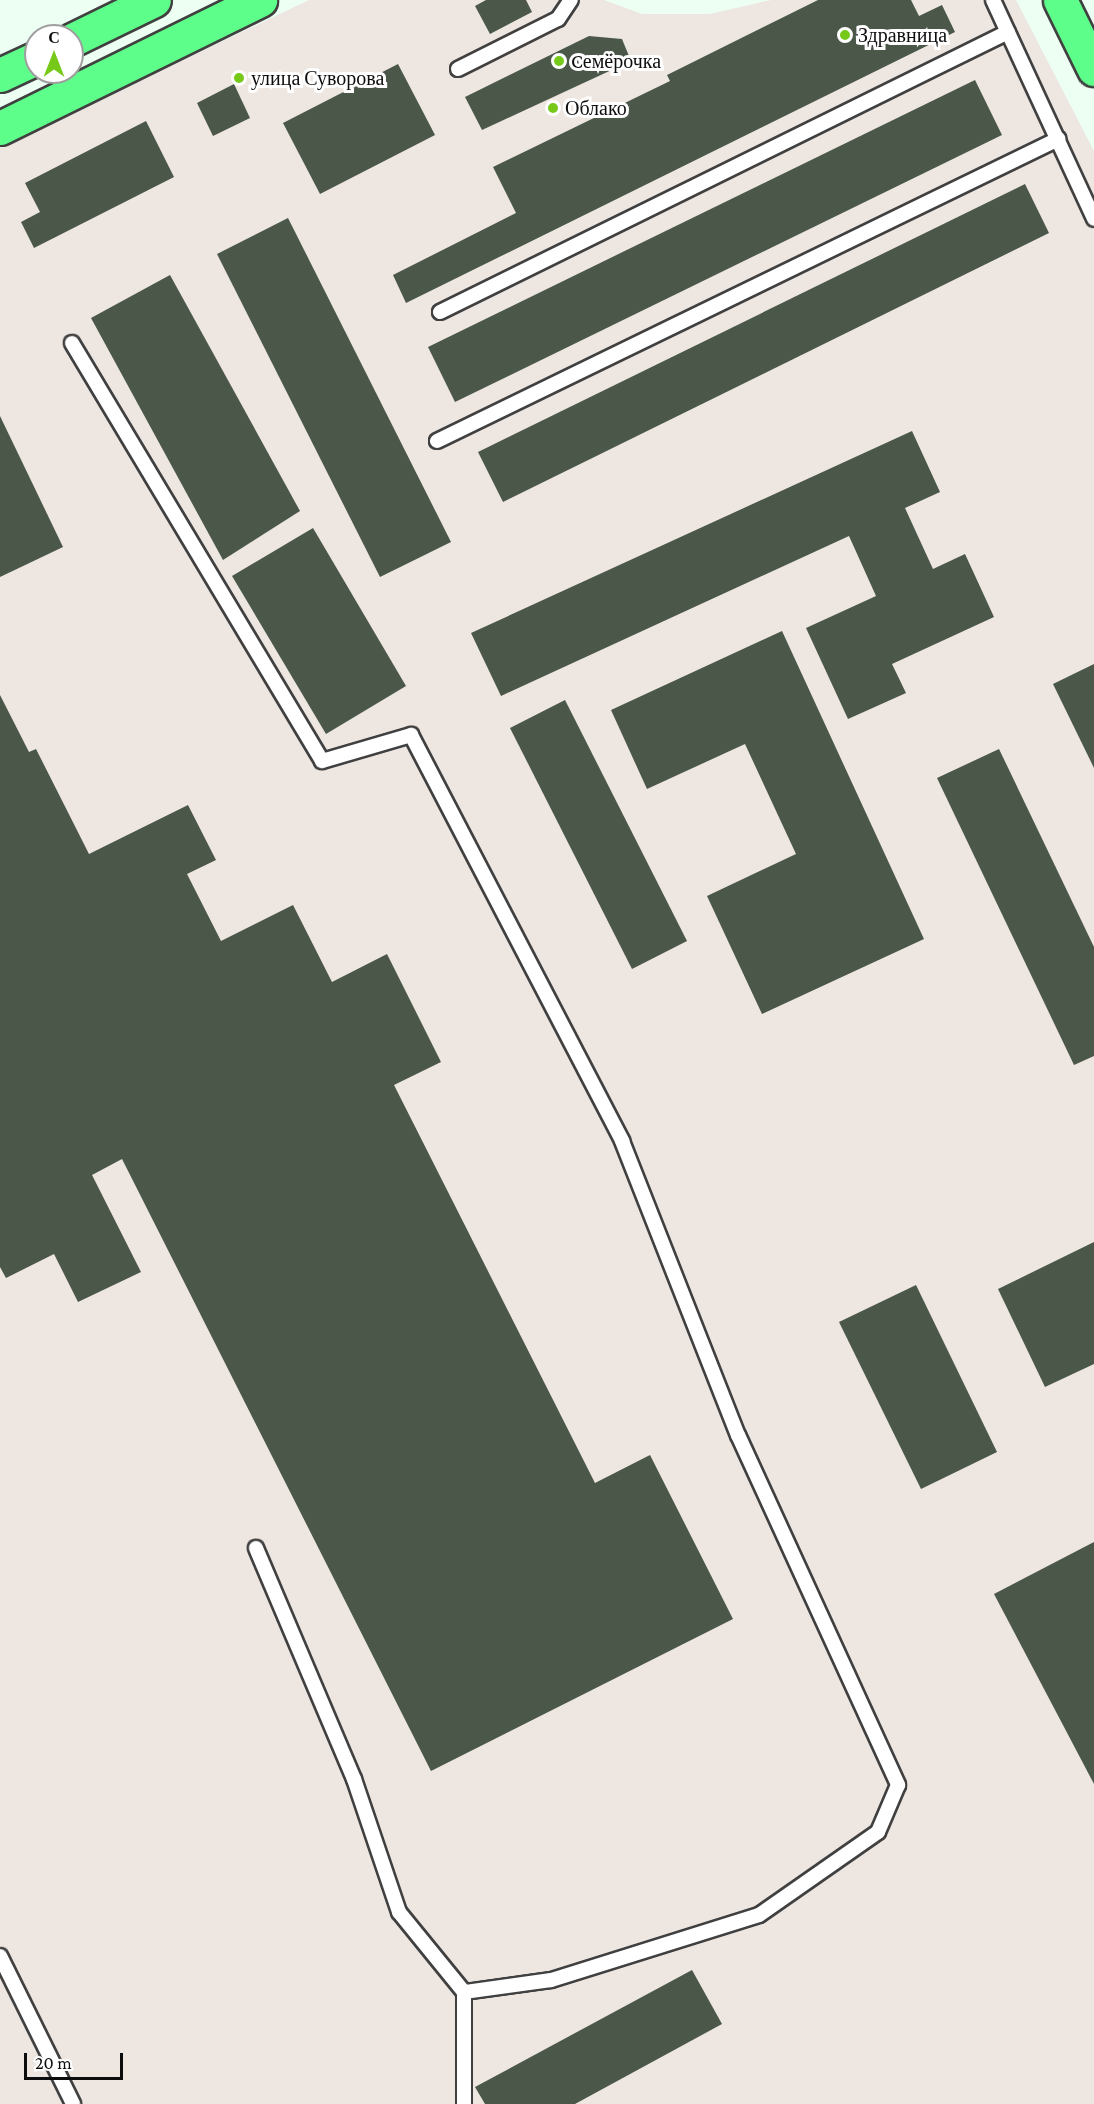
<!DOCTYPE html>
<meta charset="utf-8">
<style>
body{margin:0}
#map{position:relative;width:1094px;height:2104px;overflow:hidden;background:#edfff3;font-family:"Crimson Pro",serif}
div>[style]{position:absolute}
.industrial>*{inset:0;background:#ede6e1}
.building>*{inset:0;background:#4a5749}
.roads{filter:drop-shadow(2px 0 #404040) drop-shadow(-2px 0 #404040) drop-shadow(0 2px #404040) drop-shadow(0 -2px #404040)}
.lane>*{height:14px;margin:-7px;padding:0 7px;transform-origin:7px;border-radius:7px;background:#fff}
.primary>*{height:33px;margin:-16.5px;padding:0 16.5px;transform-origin:16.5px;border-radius:16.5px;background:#5dff8a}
.dots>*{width:16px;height:16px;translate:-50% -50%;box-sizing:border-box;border:3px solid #fff;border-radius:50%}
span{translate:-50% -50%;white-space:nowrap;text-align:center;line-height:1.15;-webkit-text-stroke:6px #fff;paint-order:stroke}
.poi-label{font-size:20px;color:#0d0d0d}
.left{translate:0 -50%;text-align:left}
.north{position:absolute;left:24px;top:24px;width:60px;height:60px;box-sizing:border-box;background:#fff;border:2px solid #9e9e9e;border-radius:50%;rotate:0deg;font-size:16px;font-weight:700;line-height:24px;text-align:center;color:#0d0d0d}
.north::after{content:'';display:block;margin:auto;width:21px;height:27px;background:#76c919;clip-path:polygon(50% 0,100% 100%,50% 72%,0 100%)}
.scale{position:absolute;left:24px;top:2053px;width:99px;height:27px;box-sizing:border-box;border:3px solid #0d0d0d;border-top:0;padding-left:8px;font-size:18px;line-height:21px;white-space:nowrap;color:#0d0d0d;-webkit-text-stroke:4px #fff;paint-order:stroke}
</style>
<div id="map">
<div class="industrial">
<div style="clip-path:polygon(309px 0,604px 0,642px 14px,710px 14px,771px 0,1016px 0,1094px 151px,1094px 2104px,0 2104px,0 147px)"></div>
</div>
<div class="building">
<div style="clip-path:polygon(486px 0,526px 0,532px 12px,490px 34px,475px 6px)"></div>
<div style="clip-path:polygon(818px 0,911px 0,919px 16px,942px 5px,955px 32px,406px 303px,393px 275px,516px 213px,493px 167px,670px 81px,667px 75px)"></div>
<div style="clip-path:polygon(589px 36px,622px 39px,631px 61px,482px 130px,465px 97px)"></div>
<div style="clip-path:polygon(398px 64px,435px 135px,320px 194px,283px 123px)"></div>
<div style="clip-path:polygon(975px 80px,1002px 135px,455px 402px,428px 347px)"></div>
<div style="clip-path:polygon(234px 84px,250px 118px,213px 136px,197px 103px)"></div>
<div style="clip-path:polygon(146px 121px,174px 177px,34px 248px,21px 222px,40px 212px,25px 183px)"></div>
<div style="clip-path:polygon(1025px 184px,1049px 233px,503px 502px,478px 452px)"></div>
<div style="clip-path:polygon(288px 218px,451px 542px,380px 577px,217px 254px)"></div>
<div style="clip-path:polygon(170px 275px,300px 511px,223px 560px,91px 318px)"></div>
<div style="clip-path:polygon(0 416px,63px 547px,0 577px)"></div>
<div style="clip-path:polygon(912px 431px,940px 492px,905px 508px,933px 569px,965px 554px,994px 617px,892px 664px,906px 693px,848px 719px,806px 628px,876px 596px,849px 536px,501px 696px,471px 633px)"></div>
<div style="clip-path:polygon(313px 528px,406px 686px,326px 734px,232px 576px)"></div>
<div style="clip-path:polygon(782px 631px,924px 939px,762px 1014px,707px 896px,796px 854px,745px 744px,647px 789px,611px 710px)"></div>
<div style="clip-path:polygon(1094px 664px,1094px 768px,1053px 684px)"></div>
<div style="clip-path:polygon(0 695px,29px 752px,36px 749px,89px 854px,188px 805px,216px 860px,187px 874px,221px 941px,293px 905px,332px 982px,387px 954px,441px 1062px,394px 1085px,595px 1483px,650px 1455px,733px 1619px,431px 1771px,122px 1159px,92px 1175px,141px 1272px,78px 1302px,54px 1254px,6px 1278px,0 1267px)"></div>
<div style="clip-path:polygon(565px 700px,687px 941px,632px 969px,510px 728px)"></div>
<div style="clip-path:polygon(999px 749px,1094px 947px,1094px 1056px,1074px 1065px,937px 778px)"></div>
<div style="clip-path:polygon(1094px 1242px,1094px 1364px,1045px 1387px,998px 1289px)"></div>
<div style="clip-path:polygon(916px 1285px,997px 1452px,921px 1489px,839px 1322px)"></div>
<div style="clip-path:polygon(1094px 1542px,1094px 1784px,994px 1594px)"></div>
<div style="clip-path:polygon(692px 1970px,722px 2024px,575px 2104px,485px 2104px,475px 2087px)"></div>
</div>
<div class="roads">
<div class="lane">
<div style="left:993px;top:0;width:241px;rotate:65.2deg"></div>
<div style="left:458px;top:69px;width:112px;rotate:-26.6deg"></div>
<div style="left:558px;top:19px;width:23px;rotate:-56deg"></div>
<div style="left:440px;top:312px;width:633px;rotate:-26.24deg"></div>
<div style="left:72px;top:343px;width:487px;rotate:59.1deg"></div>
<div style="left:322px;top:761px;width:93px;rotate:-16.3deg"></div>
<div style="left:411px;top:735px;width:458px;rotate:62.5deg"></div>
<div style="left:622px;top:1141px;width:316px;rotate:68.5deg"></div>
<div style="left:738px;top:1435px;width:385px;rotate:65.4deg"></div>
<div style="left:898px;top:1785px;width:51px;rotate:113.1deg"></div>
<div style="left:878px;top:1832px;width:145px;rotate:145.1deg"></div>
<div style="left:759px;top:1915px;width:218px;rotate:162.6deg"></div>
<div style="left:551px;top:1980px;width:88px;rotate:172.1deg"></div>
<div style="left:464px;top:1992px;width:103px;rotate:-129.1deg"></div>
<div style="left:399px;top:1912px;width:140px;rotate:-108.7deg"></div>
<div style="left:354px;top:1779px;width:251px;rotate:-113deg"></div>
<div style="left:437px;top:441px;width:691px;rotate:-25.93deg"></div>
<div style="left:0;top:1956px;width:165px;rotate:63.7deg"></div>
<div style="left:464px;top:1992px;width:112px;rotate:90deg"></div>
</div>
<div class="primary">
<div style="left:1060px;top:0;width:77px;rotate:63.8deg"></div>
<div style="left:72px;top:40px;width:91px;rotate:-26deg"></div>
<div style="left:0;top:75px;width:40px;rotate:-25deg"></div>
<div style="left:0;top:128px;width:290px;rotate:-26.2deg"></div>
</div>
</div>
<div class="dots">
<div style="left:845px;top:35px;background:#76c919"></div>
<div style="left:559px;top:61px;background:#76c919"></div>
<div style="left:239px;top:78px;background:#76c919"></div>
<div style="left:553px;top:108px;background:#76c919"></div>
</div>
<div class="poi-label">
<span class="left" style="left:858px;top:35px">Здравница</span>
<span class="left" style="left:571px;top:61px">Cемёрочка</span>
<span class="left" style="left:251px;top:78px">улица Суворова</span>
<span class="left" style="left:565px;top:108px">Облако</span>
</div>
<div class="north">С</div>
<div class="scale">20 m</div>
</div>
